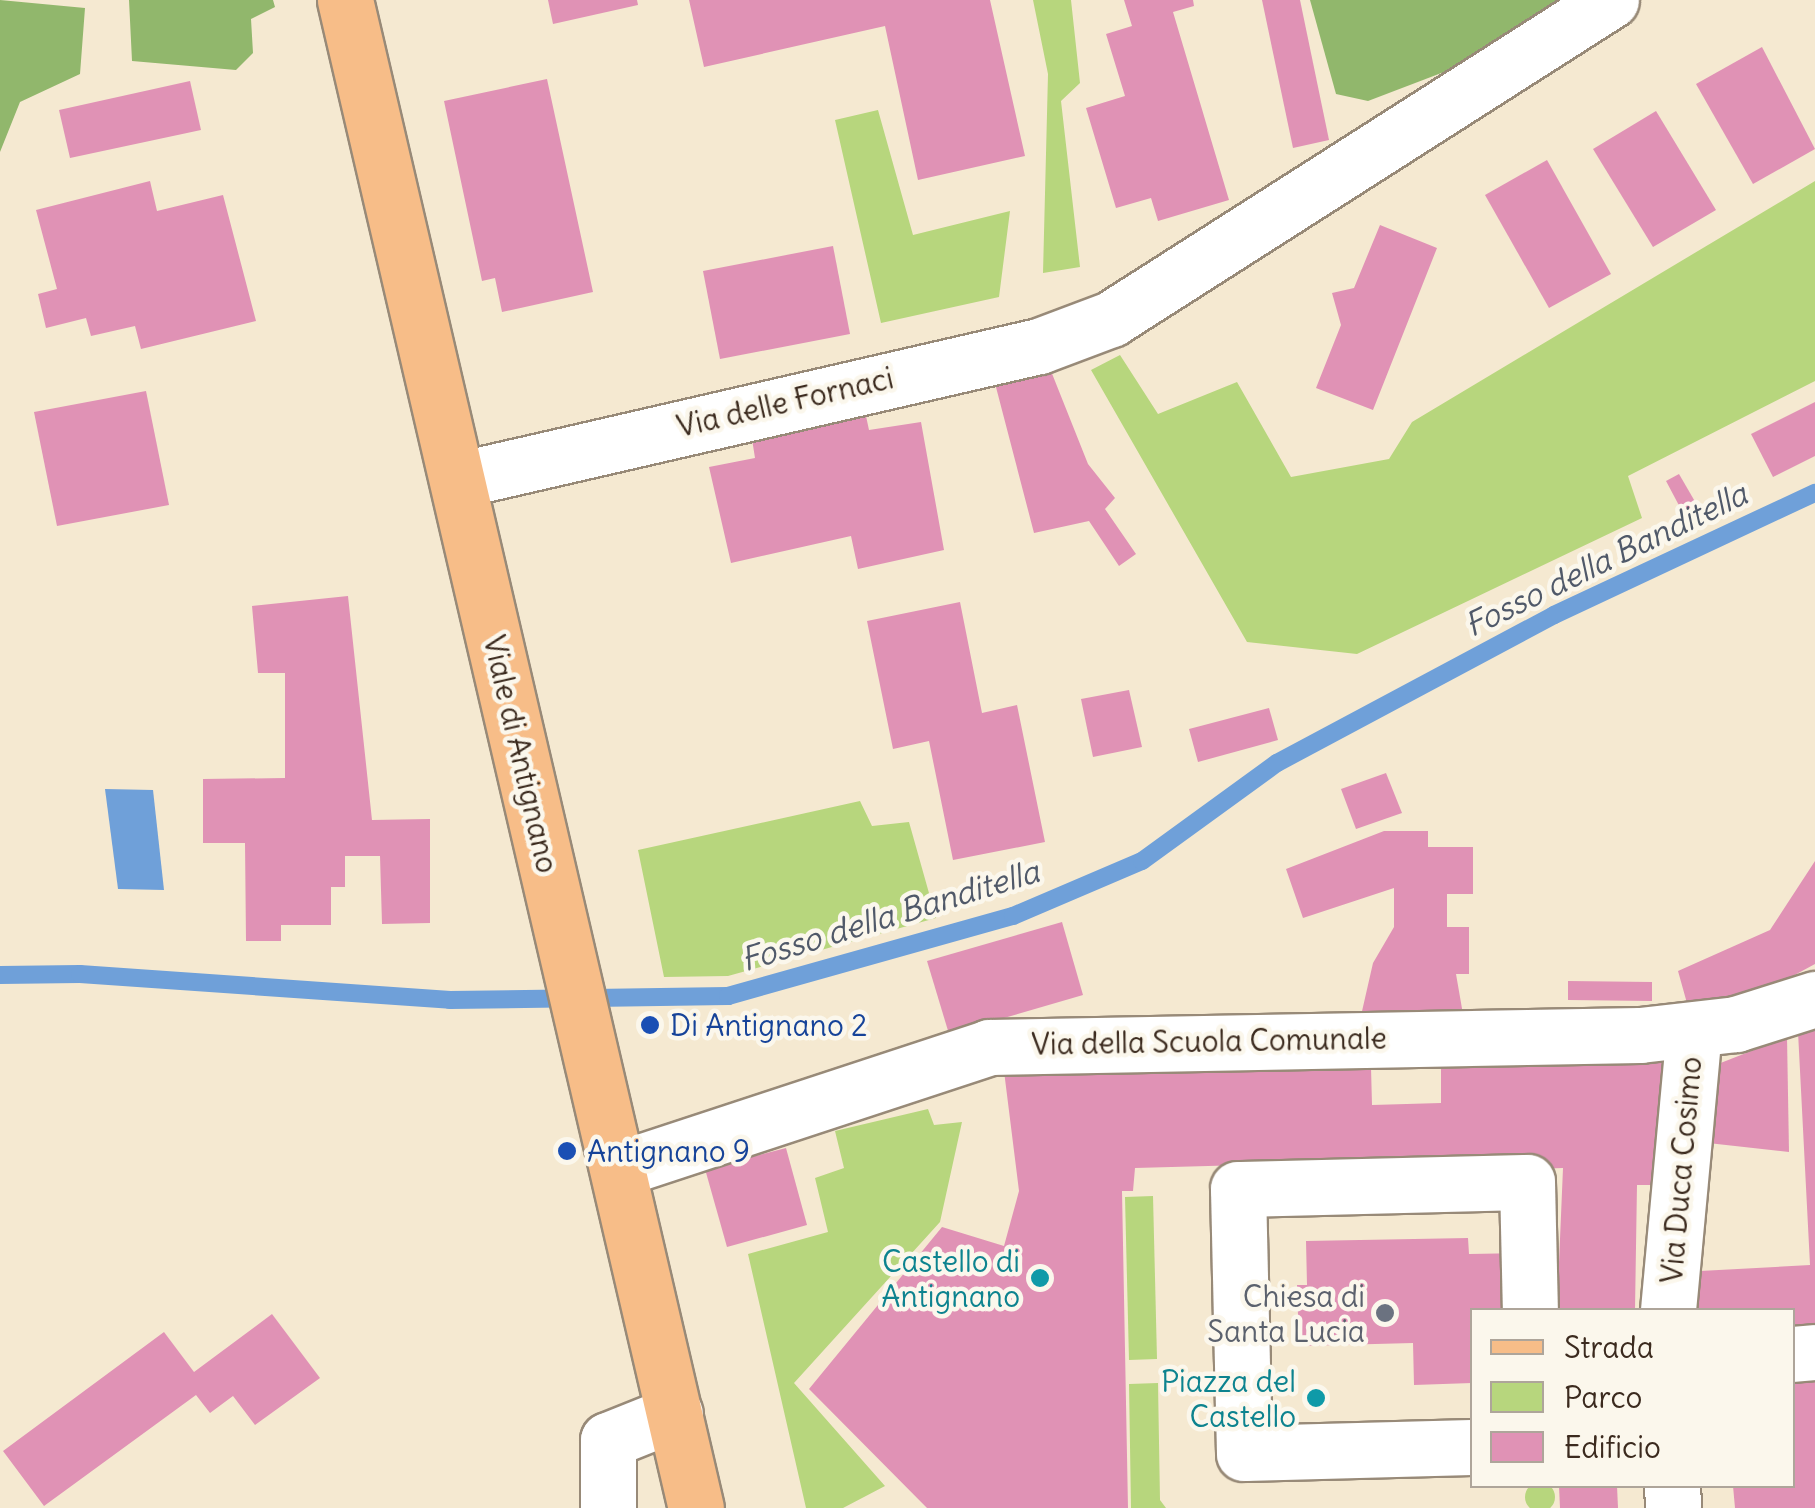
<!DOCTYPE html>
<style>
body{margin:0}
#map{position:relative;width:1815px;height:1508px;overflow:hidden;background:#f5e9d1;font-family:Delius,sans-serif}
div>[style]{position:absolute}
.green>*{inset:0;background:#b7d67d}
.round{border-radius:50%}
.forest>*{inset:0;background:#91b76c}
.water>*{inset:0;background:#6fa0d9}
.stream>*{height:18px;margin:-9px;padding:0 9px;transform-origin:9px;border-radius:9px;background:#6fa0d9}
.building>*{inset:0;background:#e092b5}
.roads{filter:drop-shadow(2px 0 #988a78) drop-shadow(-2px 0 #988a78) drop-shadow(0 2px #988a78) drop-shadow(0 -2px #988a78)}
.minor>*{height:55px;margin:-27.5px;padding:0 27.5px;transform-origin:27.5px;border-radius:27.5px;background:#fff}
.major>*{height:55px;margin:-27.5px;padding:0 27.5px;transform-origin:27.5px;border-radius:27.5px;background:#f7bd88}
.dots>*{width:28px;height:28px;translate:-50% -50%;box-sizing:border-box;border:5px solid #fbf7ec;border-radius:50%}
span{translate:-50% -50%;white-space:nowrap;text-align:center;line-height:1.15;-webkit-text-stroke:9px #fbf7ec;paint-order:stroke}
.street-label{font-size:30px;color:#3b2a1e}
.transit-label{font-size:30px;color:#164399}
.left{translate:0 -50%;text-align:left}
.culture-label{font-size:30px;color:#0d838f}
.right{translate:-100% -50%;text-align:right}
.worship-label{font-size:30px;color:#5b616d}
.water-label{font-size:32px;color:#505969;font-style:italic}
.legend{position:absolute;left:1470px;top:1308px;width:325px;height:180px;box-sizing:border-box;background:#fbf7ec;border:2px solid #aea59a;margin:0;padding:12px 18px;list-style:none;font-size:30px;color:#3b2a1e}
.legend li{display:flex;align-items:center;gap:20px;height:50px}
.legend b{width:50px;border:2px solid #aea59a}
</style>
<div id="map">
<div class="green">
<div style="clip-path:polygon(1033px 0,1071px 0,1080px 83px,1061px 101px,1080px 267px,1043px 273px,1048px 74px)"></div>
<div style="clip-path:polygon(878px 110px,913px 235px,1010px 211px,999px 297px,881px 323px,835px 120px)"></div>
<div style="clip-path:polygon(1815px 181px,1815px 381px,1628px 476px,1642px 518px,1357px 654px,1247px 642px,1091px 370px,1120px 355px,1158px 414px,1237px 382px,1291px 477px,1389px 459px,1412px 422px)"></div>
<div style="clip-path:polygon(860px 801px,872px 826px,909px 822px,936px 918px,728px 976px,664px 977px,638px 850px)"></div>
<div style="clip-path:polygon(928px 1109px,934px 1125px,962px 1122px,940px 1222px,794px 1383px,885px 1486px,843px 1508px,806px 1508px,748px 1254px,828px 1232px,815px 1178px,844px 1168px,835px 1131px)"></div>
<div style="clip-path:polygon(1153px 1196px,1157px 1359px,1129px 1360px,1125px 1197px)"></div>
<div style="clip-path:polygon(1158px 1383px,1160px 1500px,1166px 1508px,1131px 1508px,1129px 1384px)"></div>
<div class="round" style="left:1525px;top:1482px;width:30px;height:30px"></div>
</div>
<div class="forest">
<div style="clip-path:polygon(0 0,85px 8px,80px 74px,20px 102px,0 152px)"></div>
<div style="clip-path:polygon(129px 0,273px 0,275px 7px,251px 19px,253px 53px,236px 70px,132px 61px)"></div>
<div style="clip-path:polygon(1310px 0,1576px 0,1520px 43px,1368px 101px,1336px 94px)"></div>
</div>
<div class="water">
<div style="clip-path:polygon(105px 789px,153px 790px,164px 890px,118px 889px)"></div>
</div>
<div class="stream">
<div style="left:0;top:975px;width:80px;rotate:-0.7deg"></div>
<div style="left:80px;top:974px;width:371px;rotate:4deg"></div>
<div style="left:450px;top:1000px;width:278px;rotate:-0.8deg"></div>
<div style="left:728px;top:996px;width:296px;rotate:-15.7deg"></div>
<div style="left:1013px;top:916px;width:140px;rotate:-23.1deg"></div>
<div style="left:1142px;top:861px;width:167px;rotate:-36deg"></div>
<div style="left:1277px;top:763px;width:314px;rotate:-28.1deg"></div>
<div style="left:1554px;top:615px;width:288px;rotate:-25.1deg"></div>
</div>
<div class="building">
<div style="clip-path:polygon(548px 0,637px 0,638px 5px,553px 24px)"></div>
<div style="clip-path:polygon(689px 0,990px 0,1025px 156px,918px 180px,885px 26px,704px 67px)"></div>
<div style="clip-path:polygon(1124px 0,1193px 0,1194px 6px,1173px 12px,1229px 200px,1158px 221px,1151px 198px,1116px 208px,1086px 108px,1125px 96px,1106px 34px,1132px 26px)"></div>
<div style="clip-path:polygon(1262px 0,1300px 0,1329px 140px,1293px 148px)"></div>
<div style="clip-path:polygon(1762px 47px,1815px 149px,1753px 184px,1696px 84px)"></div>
<div style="clip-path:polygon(547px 79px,593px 292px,502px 312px,495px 278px,482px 281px,444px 101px)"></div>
<div style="clip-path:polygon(190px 81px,201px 130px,70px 158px,59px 110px)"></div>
<div style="clip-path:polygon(1656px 111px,1716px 210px,1653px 247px,1593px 149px)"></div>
<div style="clip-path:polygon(1547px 160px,1611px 274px,1549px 308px,1485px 195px)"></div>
<div style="clip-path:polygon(150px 181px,157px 211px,223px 195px,256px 321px,141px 349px,135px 326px,91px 336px,86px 318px,46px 328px,38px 294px,57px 289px,36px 210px)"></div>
<div style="clip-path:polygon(1380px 225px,1437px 248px,1373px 410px,1316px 388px,1341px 325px,1332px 293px,1354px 288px)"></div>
<div style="clip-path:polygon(833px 246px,850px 334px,720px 359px,703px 271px)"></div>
<div style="clip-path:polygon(1045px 356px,1088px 464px,1115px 498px,1105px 509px,1136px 554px,1119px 566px,1089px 521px,1034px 533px,991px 368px)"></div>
<div style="clip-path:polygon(146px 391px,169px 505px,57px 526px,34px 412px)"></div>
<div style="clip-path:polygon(1815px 402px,1815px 456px,1773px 477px,1751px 434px)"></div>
<div style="clip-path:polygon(866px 416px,869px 430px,921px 422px,944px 550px,858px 569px,851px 536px,731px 563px,709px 467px,755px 458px,752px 439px)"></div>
<div style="clip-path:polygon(1679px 474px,1697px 505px,1683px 513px,1666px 481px)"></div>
<div style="clip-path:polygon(348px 596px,372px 820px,430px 819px,430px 923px,382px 924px,380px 856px,345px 856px,345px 887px,331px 887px,331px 925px,281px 925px,281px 941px,246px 941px,245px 843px,203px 843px,203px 779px,285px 778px,285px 673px,258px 673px,252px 606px)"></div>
<div style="clip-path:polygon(960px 602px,982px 713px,1017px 705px,1045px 842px,953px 860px,929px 741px,893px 749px,867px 621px)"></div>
<div style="clip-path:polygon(1129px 690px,1142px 747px,1093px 757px,1081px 699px)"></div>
<div style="clip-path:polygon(1269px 708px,1278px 740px,1198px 762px,1189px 729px)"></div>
<div style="clip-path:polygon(1386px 773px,1402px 813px,1356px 829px,1341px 789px)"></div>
<div style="clip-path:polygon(1384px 831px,1428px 831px,1428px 847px,1473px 847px,1473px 894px,1447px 894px,1447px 927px,1469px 927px,1469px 974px,1456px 974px,1464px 1020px,1360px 1020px,1373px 963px,1394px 927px,1394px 888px,1303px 918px,1286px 869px)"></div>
<div style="clip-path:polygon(1815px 861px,1815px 964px,1721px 1015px,1690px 1014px,1678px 971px,1770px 930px)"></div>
<div style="clip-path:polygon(1062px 922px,1083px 995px,949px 1034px,927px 961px)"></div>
<div style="clip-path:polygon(1568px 981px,1652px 982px,1652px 1001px,1568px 1000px)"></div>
<div style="clip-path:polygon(1815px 1028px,1815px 1325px,1792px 1326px,1792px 1310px,1698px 1310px,1700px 1271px,1810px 1265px,1798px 1032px)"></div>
<div style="clip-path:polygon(1787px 1037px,1789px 1152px,1708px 1143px,1718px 1064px)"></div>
<div style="clip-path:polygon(1687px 1042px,1670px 1185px,1637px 1185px,1635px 1310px,1557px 1310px,1563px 1168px,1535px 1169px,1535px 1157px,1135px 1168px,1133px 1191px,1122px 1191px,1128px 1508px,927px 1508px,809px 1389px,942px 1227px,1004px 1246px,1019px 1191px,1002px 1055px,1173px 1071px,1371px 1067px,1372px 1105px,1441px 1103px,1441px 1067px,1530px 1064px)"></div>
<div style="clip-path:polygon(786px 1148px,807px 1225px,727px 1247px,705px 1169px)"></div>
<div style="clip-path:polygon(1468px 1238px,1469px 1254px,1525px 1253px,1526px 1310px,1472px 1310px,1472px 1383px,1414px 1385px,1413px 1343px,1299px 1346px,1297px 1285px,1307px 1285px,1306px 1241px)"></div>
<div style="clip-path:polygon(272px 1314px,320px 1378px,255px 1425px,233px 1396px,210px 1413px,196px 1395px,44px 1506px,3px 1451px,164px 1332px,194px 1372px)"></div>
<div style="clip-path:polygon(1815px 1376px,1815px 1508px,1735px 1508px,1733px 1486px,1792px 1486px,1792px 1378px)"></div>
<div style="clip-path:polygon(1559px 1486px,1617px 1486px,1618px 1508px,1560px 1508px)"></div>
</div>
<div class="roads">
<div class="minor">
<div style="left:458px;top:480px;width:596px;rotate:-12.99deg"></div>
<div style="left:1039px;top:346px;width:77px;rotate:-20.6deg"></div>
<div style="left:1111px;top:319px;width:593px;rotate:-32.54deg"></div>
<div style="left:619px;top:1169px;width:390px;rotate:-18.2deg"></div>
<div style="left:989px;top:1047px;width:651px;rotate:-1.06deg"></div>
<div style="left:1640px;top:1035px;width:97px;rotate:-6.5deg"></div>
<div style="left:1736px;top:1024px;width:83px;rotate:-17.6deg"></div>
<div style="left:1668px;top:1310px;width:281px;rotate:-84.7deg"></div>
<div style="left:1792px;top:1354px;width:23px;rotate:-5deg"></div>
<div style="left:1472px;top:1447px;width:228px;rotate:178.5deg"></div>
<div style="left:1244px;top:1453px;width:264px;rotate:-91.3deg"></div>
<div style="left:1238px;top:1189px;width:289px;rotate:-1.4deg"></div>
<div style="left:1527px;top:1182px;width:128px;rotate:88.7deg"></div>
<div style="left:1672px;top:1486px;width:22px;rotate:87deg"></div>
<div style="left:608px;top:1508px;width:68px;rotate:-90deg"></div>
<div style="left:608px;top:1440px;width:72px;rotate:-21.9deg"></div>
</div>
<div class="major">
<div style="left:345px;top:0;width:1548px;rotate:76.9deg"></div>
</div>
</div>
<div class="dots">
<div style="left:650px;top:1025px;background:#1a4fb4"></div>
<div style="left:567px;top:1151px;background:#1a4fb4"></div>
<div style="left:1040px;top:1278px;background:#0f9aa8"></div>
<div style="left:1385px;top:1313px;background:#6b7280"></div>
<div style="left:1316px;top:1398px;background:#0f9aa8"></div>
</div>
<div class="street-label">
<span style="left:785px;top:402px;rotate:-13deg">Via delle Fornaci</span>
<span style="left:521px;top:754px;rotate:77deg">Viale di Antignano</span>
<span style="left:1209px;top:1041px;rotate:-1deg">Via della Scuola Comunale</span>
<span style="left:1681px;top:1170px;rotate:-85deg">Via Duca Cosimo</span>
</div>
<div class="transit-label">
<span class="left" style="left:670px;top:1025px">Di Antignano 2</span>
<span class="left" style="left:587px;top:1151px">Antignano 9</span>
</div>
<div class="culture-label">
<span class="right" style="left:1020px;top:1278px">Castello di<br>Antignano</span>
<span class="right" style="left:1296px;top:1398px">Piazza del<br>Castello</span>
</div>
<div class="worship-label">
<span class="right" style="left:1365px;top:1313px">Chiesa di<br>Santa Lucia</span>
</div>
<div class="water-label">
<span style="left:1606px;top:560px;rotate:-26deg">Fosso della Banditella</span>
<span style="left:890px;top:916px;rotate:-17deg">Fosso della Banditella</span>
</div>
<ul class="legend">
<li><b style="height:12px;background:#f7bd88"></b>Strada</li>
<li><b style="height:28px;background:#b7d67d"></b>Parco</li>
<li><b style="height:28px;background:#e092b5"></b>Edificio</li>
</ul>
</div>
